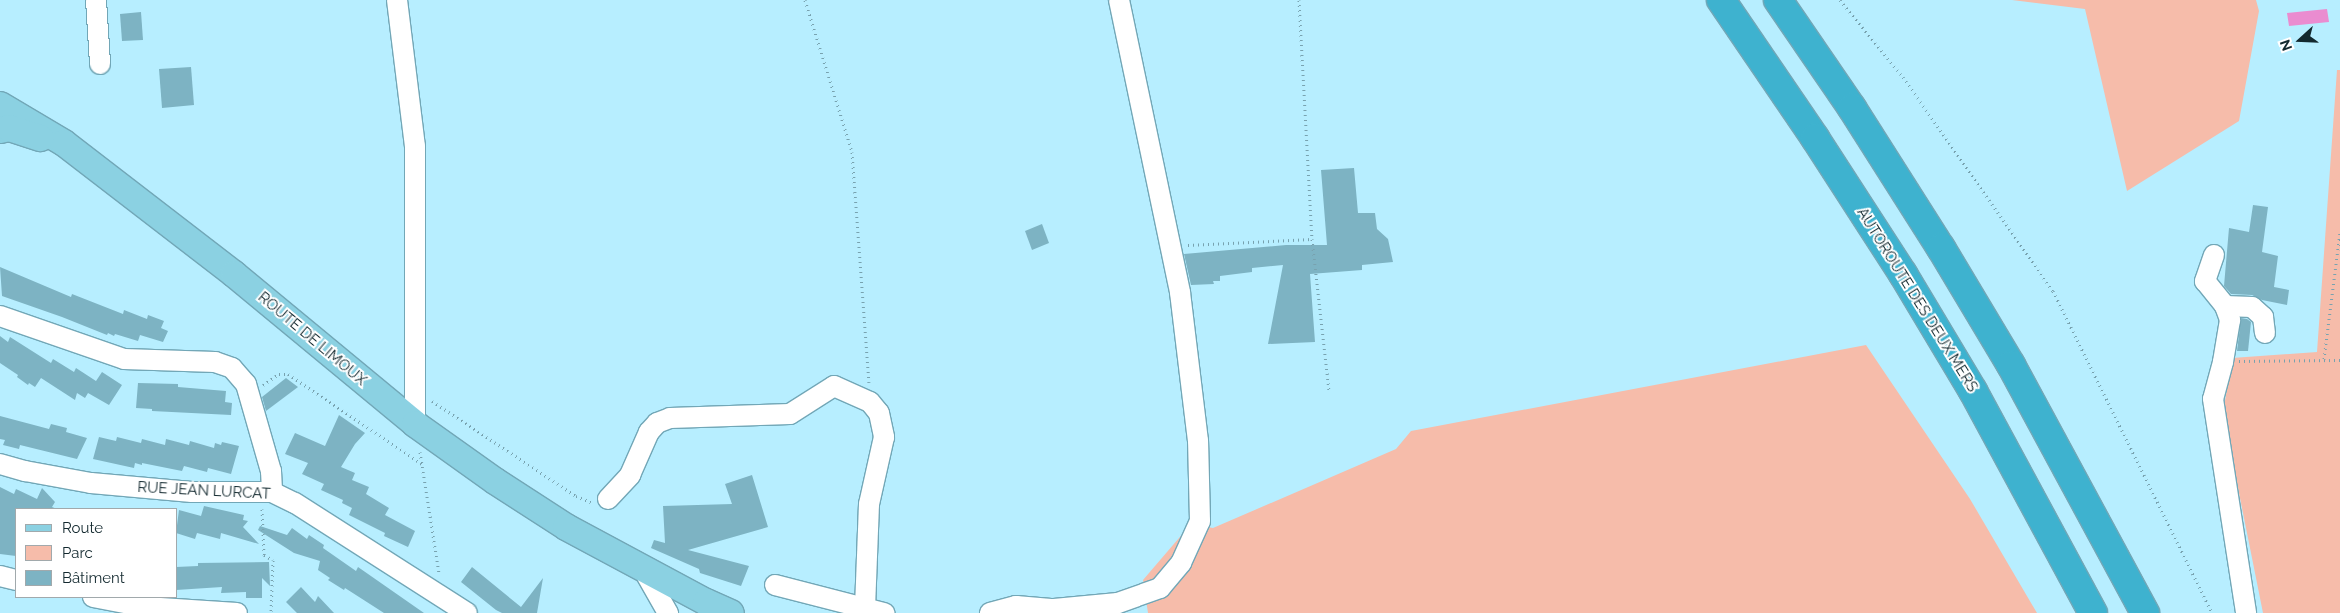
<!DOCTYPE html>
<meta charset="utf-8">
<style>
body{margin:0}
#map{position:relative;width:2340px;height:613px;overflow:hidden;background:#b7eeff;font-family:Raleway,sans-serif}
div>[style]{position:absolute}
.green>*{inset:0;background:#f6bcaa}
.water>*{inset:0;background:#ea8cd0}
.building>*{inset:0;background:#7db3c3}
.path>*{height:3px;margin-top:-1.5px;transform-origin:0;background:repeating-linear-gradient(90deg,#78a2af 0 1px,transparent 0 5px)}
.roads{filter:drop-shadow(1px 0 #72a7b7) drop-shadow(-1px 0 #72a7b7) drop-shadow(0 1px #72a7b7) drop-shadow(0 -1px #72a7b7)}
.minor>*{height:20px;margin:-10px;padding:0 10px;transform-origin:10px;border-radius:10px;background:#fff}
.major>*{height:26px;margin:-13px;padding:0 13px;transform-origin:13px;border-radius:13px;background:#8bd1e2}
.highway>*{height:28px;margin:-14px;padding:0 14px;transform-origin:14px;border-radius:14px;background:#3eb2cf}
span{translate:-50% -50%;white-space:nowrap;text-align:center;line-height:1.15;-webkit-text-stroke:4px #fff;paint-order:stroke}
.street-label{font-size:15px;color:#13292f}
.legend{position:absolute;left:15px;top:508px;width:162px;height:90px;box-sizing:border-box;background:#fff;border:1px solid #a1a9ac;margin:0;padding:6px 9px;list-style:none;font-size:15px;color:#13292f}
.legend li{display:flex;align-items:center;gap:10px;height:25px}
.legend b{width:25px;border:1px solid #a1a9ac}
.north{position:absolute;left:2275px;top:15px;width:50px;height:50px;-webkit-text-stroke:4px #fff;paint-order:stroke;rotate:250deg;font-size:14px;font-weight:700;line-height:20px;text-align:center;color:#13292f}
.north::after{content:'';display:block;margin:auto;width:18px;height:22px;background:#13292f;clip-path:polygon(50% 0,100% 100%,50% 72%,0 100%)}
</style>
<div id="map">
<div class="green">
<div style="clip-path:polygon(2012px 0,2256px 0,2259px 11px,2239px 121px,2127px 191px,2085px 9px)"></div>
<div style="clip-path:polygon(2337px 70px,2340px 70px,2340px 613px,2263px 613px,2223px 413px,2232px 358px,2317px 352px)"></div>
<div style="clip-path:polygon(1866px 345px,1970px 499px,2037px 613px,1148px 613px,1143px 580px,1191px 524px,1213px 528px,1396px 449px,1411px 431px)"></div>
</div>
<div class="water">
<div style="clip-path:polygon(2327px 9px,2329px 22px,2289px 26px,2287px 13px)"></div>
</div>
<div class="building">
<div style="clip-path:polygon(141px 12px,143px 40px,122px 41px,120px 14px)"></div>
<div style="clip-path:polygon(191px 67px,194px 105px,162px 108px,159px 69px)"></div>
<div style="clip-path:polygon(1354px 168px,1358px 213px,1375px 213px,1377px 229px,1388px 239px,1393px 262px,1362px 265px,1362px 270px,1310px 274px,1315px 342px,1268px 344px,1283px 265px,1252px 268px,1252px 272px,1220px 276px,1220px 281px,1213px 281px,1214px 284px,1191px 285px,1184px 254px,1286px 245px,1327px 245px,1321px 170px)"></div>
<div style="clip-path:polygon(2253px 205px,2268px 207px,2262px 252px,2278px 256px,2274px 287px,2289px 290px,2287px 305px,2262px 300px,2252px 295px,2231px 294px,2224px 286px,2229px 228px,2249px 232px)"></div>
<div style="clip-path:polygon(1042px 224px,1049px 243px,1032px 250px,1025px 231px)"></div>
<div style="clip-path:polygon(0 267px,71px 297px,72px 294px,123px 314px,124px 310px,147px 319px,148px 315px,164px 321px,161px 328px,168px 331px,163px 342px,140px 335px,138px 341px,115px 334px,114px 336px,108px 333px,107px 335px,62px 317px,2px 296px)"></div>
<div style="clip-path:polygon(2241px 318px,2247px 319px,2251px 322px,2248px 351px,2237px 351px)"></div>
<div style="clip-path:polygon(0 336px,8px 342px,10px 337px,51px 363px,53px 359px,74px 372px,76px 368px,96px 381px,102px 372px,122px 385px,109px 405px,88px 393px,85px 398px,77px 393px,75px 400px,41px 378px,35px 387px,29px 383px,28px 385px,17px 377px,18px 375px,0 363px)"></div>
<div style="clip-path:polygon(286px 378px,298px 387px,266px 411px,262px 397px)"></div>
<div style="clip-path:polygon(138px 383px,178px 384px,178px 387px,226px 391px,225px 402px,232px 403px,231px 415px,152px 411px,152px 409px,136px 408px)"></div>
<div style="clip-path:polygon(339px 415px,365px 433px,355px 444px,341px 467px,355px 473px,352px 480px,369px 487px,366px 494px,389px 508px,385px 515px,415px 531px,408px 547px,384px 536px,385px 533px,349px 515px,352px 508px,342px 503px,343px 500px,321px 490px,324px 484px,302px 474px,308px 463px,285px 454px,295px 433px,325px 446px)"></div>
<div style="clip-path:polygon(0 416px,49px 429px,51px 424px,67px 428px,66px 432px,87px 438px,77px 459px,20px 445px,19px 449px,3px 445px,5px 440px,0 439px)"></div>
<div style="clip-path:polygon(99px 437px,116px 441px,117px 437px,141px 443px,142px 439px,165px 445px,166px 439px,189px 445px,190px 441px,214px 448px,215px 443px,221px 445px,222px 442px,239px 446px,231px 474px,208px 468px,207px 472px,184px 466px,182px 471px,142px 463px,142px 465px,135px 463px,134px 468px,93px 459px)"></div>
<div style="clip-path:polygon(752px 475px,768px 527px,688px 550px,749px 566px,741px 586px,700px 573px,699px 569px,651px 548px,654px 540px,665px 543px,663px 506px,732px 504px,725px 484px)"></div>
<div style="clip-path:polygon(0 487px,14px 494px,16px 489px,37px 499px,42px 488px,55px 502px,52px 507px,57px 509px,16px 509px,16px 556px,0 554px)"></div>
<div style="clip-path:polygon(204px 506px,244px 515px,243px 520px,248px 521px,243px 527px,259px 544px,221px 533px,220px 539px,197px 533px,195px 539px,176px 533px,179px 510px,201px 516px)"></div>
<div style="clip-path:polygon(260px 526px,287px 535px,292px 528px,307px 539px,309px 535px,324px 545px,323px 548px,356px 571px,358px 567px,424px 613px,384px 613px,345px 588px,344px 590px,328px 580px,330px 578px,318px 570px,320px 561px,294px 553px,258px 530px)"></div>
<div style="clip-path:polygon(269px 562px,270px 586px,262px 578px,262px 598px,246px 598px,246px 592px,221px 593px,222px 587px,176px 590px,176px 567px,198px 566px,198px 563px)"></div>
<div style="clip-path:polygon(472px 567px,521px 607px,543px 578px,537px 613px,502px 613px,496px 610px,461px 582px)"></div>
<div style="clip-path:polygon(301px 587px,315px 602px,318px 596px,334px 613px,297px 613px,286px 602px)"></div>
</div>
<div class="path">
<div style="left:805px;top:0;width:159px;rotate:72.8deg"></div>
<div style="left:852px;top:152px;width:231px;rotate:85.8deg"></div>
<div style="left:1299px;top:0;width:239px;rotate:86.9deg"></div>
<div style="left:1312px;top:239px;width:152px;rotate:83.6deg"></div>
<div style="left:1840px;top:0;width:99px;rotate:50.7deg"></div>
<div style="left:1903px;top:77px;width:261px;rotate:55deg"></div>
<div style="left:2053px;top:291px;width:359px;rotate:63.7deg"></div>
<div style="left:1188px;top:245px;width:124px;rotate:-2.8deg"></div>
<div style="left:2324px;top:359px;width:128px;rotate:-82.8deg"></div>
<div style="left:2239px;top:361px;width:101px;rotate:-0.6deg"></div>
<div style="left:263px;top:385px;width:19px;rotate:-35deg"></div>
<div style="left:279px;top:374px;width:9px"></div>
<div style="left:288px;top:374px;width:161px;rotate:33.9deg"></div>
<div style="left:432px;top:401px;width:173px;rotate:33.4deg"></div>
<div style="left:576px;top:496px;width:16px;rotate:22deg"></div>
<div style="left:420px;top:452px;width:123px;rotate:81.1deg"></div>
<div style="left:262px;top:509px;width:46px;rotate:87.5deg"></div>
<div style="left:264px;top:555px;width:10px;rotate:29deg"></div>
<div style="left:273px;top:560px;width:53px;rotate:92.2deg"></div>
</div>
<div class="roads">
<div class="minor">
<div style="left:96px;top:0;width:64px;rotate:86.4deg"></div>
<div style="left:397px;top:0;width:147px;rotate:83deg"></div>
<div style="left:415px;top:146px;width:278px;rotate:90deg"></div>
<div style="left:2214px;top:255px;width:28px;rotate:109deg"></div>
<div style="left:2205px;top:281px;width:32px;rotate:51deg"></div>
<div style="left:2225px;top:306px;width:15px;rotate:70deg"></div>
<div style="left:2230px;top:320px;width:43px;rotate:99.5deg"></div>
<div style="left:2223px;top:362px;width:38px;rotate:105deg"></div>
<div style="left:2213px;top:399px;width:217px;rotate:81.2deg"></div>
<div style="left:2225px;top:306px;width:27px;rotate:2deg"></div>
<div style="left:2252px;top:307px;width:15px;rotate:42deg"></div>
<div style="left:2263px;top:317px;width:16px;rotate:83deg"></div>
<div style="left:0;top:316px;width:131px;rotate:19.1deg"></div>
<div style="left:124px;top:359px;width:91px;rotate:1.9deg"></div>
<div style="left:215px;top:362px;width:18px;rotate:19deg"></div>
<div style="left:232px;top:368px;width:21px;rotate:49deg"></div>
<div style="left:246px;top:384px;width:91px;rotate:74deg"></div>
<div style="left:271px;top:471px;width:21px;rotate:87deg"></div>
<div style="left:0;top:464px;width:26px;rotate:16deg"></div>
<div style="left:25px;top:471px;width:67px;rotate:10.3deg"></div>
<div style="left:91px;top:483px;width:101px;rotate:5.1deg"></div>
<div style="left:192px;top:492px;width:80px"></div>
<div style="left:272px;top:492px;width:25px;rotate:26deg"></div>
<div style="left:295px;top:503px;width:204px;rotate:32.6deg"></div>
<div style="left:608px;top:499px;width:33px;rotate:-47deg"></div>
<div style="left:630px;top:475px;width:47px;rotate:-66.2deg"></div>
<div style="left:649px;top:432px;width:12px;rotate:-48deg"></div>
<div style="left:657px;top:423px;width:14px;rotate:-21deg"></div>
<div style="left:670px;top:418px;width:120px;rotate:-1.9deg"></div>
<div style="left:790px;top:414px;width:52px;rotate:-32.5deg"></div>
<div style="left:834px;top:386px;width:39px;rotate:24deg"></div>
<div style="left:870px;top:402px;width:14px;rotate:51deg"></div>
<div style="left:879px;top:413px;width:25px;rotate:78deg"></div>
<div style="left:884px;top:437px;width:69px;rotate:102.6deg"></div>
<div style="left:869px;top:504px;width:104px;rotate:92.2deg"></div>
<div style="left:643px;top:569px;width:51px;rotate:60.4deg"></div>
<div style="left:0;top:576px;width:16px;rotate:14deg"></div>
<div style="left:775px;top:585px;width:113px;rotate:14.4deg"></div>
<div style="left:93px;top:597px;width:53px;rotate:10.9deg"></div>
<div style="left:145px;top:607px;width:92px;rotate:3.7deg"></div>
<div style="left:990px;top:613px;width:27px;rotate:-15deg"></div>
<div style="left:1016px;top:606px;width:38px;rotate:5deg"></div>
<div style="left:1053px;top:613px;width:4px;rotate:-76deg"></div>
<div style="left:1054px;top:609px;width:64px;rotate:-5.4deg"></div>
<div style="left:1118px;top:603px;width:45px;rotate:-19.7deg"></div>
<div style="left:1160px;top:588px;width:33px;rotate:-50deg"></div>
<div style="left:1181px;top:563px;width:46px;rotate:-65.7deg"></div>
<div style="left:1200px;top:521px;width:80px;rotate:-91.4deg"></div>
<div style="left:1198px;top:441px;width:150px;rotate:-96.9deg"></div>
<div style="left:1180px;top:292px;width:298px;rotate:-101.8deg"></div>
</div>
<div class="major">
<div style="left:0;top:105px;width:74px;rotate:30.7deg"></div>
<div style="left:64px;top:143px;width:215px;rotate:37.6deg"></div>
<div style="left:234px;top:274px;width:235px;rotate:39.6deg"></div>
<div style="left:415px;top:424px;width:98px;rotate:35.5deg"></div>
<div style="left:495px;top:481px;width:85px;rotate:32.9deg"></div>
<div style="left:566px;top:527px;width:159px;rotate:28.2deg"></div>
<div style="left:706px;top:602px;width:27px;rotate:24deg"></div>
<div style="left:0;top:130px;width:9px;rotate:-13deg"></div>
<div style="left:9px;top:128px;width:33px;rotate:18deg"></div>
</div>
<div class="highway">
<div style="left:1721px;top:0;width:167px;rotate:55.7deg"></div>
<div style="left:1815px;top:138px;width:162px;rotate:57.1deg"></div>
<div style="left:1903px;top:274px;width:136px;rotate:59.1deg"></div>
<div style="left:1973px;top:391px;width:252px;rotate:61.6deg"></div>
<div style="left:1778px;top:0;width:131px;rotate:55.6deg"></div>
<div style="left:1852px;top:108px;width:166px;rotate:57.6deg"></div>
<div style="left:1941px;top:248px;width:136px;rotate:59.1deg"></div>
<div style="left:2011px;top:365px;width:282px;rotate:61.6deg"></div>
</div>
</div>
<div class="street-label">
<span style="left:1917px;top:300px;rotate:58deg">AUTOROUTE DES DEUX MERS</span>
<span style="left:312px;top:339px;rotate:40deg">ROUTE DE LIMOUX</span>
<span style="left:204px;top:491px;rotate:3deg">RUE JEAN LURCAT</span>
</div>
<ul class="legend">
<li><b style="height:6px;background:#8bd1e2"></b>Route</li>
<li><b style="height:14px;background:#f6bcaa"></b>Parc</li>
<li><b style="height:14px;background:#7db3c3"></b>Bâtiment</li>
</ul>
<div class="north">N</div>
</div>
